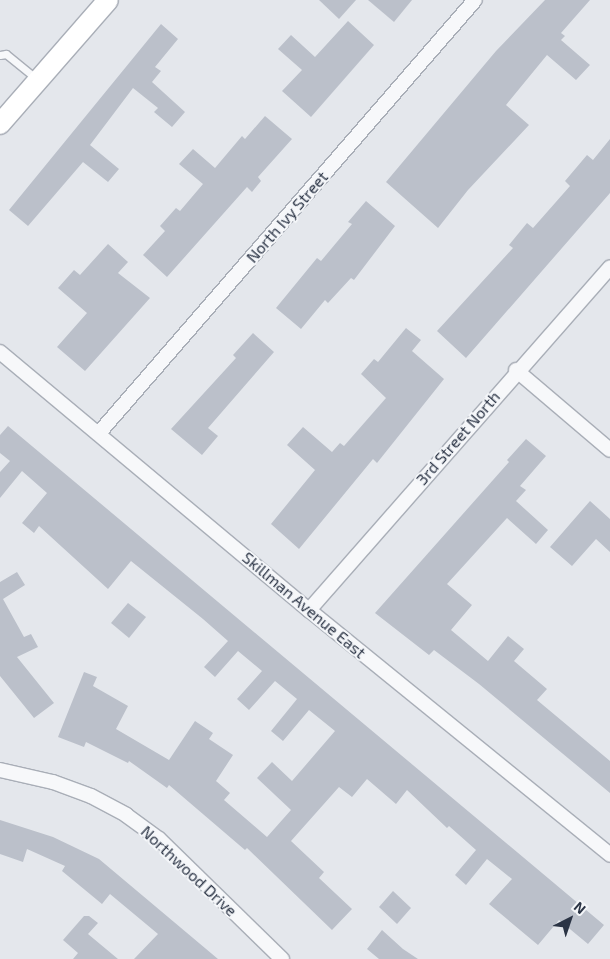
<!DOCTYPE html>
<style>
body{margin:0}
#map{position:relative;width:610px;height:959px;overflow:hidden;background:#e4e7ec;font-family:"Exo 2",sans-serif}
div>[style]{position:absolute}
.building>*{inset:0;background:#bbc0ca}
.roads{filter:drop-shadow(1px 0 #a9aeb7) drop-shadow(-1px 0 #a9aeb7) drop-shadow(0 1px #a9aeb7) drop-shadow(0 -1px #a9aeb7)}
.lane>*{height:7px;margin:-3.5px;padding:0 3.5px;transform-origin:3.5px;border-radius:3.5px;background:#f7f8fa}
.street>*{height:14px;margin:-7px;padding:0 7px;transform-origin:7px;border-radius:7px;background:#f7f8fa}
.secondary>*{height:20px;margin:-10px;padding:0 10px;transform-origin:10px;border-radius:10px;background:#fff}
span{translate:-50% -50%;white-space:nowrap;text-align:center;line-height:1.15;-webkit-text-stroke:4px #f4f6f9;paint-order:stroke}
.street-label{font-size:16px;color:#2b3445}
.north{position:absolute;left:545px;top:894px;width:50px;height:50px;-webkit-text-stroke:4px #f4f6f9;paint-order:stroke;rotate:41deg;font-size:14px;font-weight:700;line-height:20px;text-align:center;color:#2b3445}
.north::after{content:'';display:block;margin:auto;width:18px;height:22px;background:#2b3445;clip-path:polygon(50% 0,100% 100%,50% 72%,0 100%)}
</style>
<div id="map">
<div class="building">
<div style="clip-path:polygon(319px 0,356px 0,339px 19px)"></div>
<div style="clip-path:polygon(368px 0,412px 0,394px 22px)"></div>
<div style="clip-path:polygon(545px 0,590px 0,561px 33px,565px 36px,561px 40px,590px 65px,576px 80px,547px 55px,506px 105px,529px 125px,468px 190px,438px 228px,386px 182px,496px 51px)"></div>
<div style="clip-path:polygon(348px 21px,374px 45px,311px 117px,282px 91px,302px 70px,278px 49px,291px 35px,315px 57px)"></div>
<div style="clip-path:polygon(161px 24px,178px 39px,155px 67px,161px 71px,152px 82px,185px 112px,172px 127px,154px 112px,158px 108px,133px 88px,90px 145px,119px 169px,108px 182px,83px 162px,28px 226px,9px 210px)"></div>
<div style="clip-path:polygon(265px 116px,292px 139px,258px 177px,261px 181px,252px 192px,247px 187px,167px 277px,143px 255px,165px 231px,160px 226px,176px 208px,180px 211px,203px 184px,179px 164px,193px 149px,215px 168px,242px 136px,245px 139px)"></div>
<div style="clip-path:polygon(610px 139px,610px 193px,466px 358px,437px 331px,513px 248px,509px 245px,527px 223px,533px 228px,570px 186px,565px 181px,587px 155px,593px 160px)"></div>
<div style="clip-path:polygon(366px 201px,395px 226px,354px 280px,351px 278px,328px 303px,325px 300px,301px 329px,276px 308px,317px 258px,321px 261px,352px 224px,348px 222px)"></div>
<div style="clip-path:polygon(108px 244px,128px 262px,118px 273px,150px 298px,85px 371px,57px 347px,87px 313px,58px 288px,74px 270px,80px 275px)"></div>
<div style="clip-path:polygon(406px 328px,421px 340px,412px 351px,444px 379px,377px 463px,373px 459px,299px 549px,271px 524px,315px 470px,287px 445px,303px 427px,332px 452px,340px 443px,344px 446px,386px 398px,361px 374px,374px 359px,378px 362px)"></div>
<div style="clip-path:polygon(253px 333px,274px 352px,208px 428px,218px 436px,202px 455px,171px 429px,236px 358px,233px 355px)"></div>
<div style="clip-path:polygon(8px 426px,604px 925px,588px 944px,559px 920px,538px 945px,489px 904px,512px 879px,487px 859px,466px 885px,455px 875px,476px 850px,449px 826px,447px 828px,407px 790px,396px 804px,367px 779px,352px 797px,339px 787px,291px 841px,324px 872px,319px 878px,352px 909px,332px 930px,247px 848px,245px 850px,169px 785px,167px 788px,129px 761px,128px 763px,86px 742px,84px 747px,58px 737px,84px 672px,97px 677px,93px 686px,128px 706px,116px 729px,169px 760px,195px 721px,213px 733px,209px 739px,233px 755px,216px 781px,230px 793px,224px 800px,267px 837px,291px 810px,257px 778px,272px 762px,292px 781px,335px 731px,309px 710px,283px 741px,271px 731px,297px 699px,275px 681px,249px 710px,237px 699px,262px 671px,238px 651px,215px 677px,204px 667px,228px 641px,203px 619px,131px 561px,108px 589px,39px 526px,34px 533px,22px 523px,47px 493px,22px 471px,0 498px,0 472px,10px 461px,0 453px,0 435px)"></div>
<div style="clip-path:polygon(526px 439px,546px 456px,520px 486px,526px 490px,516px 501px,548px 530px,536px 544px,507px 518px,447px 584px,472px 605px,451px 630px,488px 661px,508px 636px,524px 649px,514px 661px,547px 689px,537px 700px,610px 761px,610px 793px,479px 684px,434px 650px,429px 655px,375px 613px,509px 462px,507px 460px)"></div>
<div style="clip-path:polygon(590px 501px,610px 519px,610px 552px,596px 539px,572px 566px,550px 547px)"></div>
<div style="clip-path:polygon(17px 572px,25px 585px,3px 599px,24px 637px,31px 634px,38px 647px,17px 657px,54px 703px,34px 718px,0 676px,0 582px)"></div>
<div style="clip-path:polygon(128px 603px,146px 617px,129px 638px,111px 623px)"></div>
<div style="clip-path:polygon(0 820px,53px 837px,99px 859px,218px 959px,134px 959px,158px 934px,110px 894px,102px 904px,62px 871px,65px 866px,27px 849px,23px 862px,0 854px)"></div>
<div style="clip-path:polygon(393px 891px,411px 908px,397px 924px,379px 907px)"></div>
<div style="clip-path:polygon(84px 916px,89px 916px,98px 923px,88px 934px,118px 959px,73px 959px,78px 953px,63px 940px)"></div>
<div style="clip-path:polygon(382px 930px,403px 949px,418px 959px,379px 959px,367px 949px)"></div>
</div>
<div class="roads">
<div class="lane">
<div style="left:0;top:55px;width:6px;rotate:-9deg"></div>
<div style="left:6px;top:54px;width:41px;rotate:39.1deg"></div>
</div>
<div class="street">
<div style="left:0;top:352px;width:403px;rotate:39.9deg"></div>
<div style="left:309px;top:610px;width:388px;rotate:39.1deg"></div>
<div style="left:516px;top:370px;width:123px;rotate:40.4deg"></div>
<div style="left:99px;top:433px;width:573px;rotate:-49.03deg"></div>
<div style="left:309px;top:610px;width:456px;rotate:-48.7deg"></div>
<div style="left:0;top:770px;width:54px;rotate:12.8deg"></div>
<div style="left:53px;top:782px;width:40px;rotate:20.2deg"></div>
<div style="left:91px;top:796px;width:40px;rotate:28deg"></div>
<div style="left:126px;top:815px;width:41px;rotate:36deg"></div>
<div style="left:159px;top:839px;width:172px;rotate:44.3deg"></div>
</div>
<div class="secondary">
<div style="left:0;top:124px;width:164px;rotate:-48.9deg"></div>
</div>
</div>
<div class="street-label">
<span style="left:287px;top:217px;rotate:-49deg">North Ivy Street</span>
<span style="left:458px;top:438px;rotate:-49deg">3rd Street North</span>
<span style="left:304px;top:605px;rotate:40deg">Skillman Avenue East</span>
<span style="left:189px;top:871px;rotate:43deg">Northwood Drive</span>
</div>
<div class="north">N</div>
</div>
